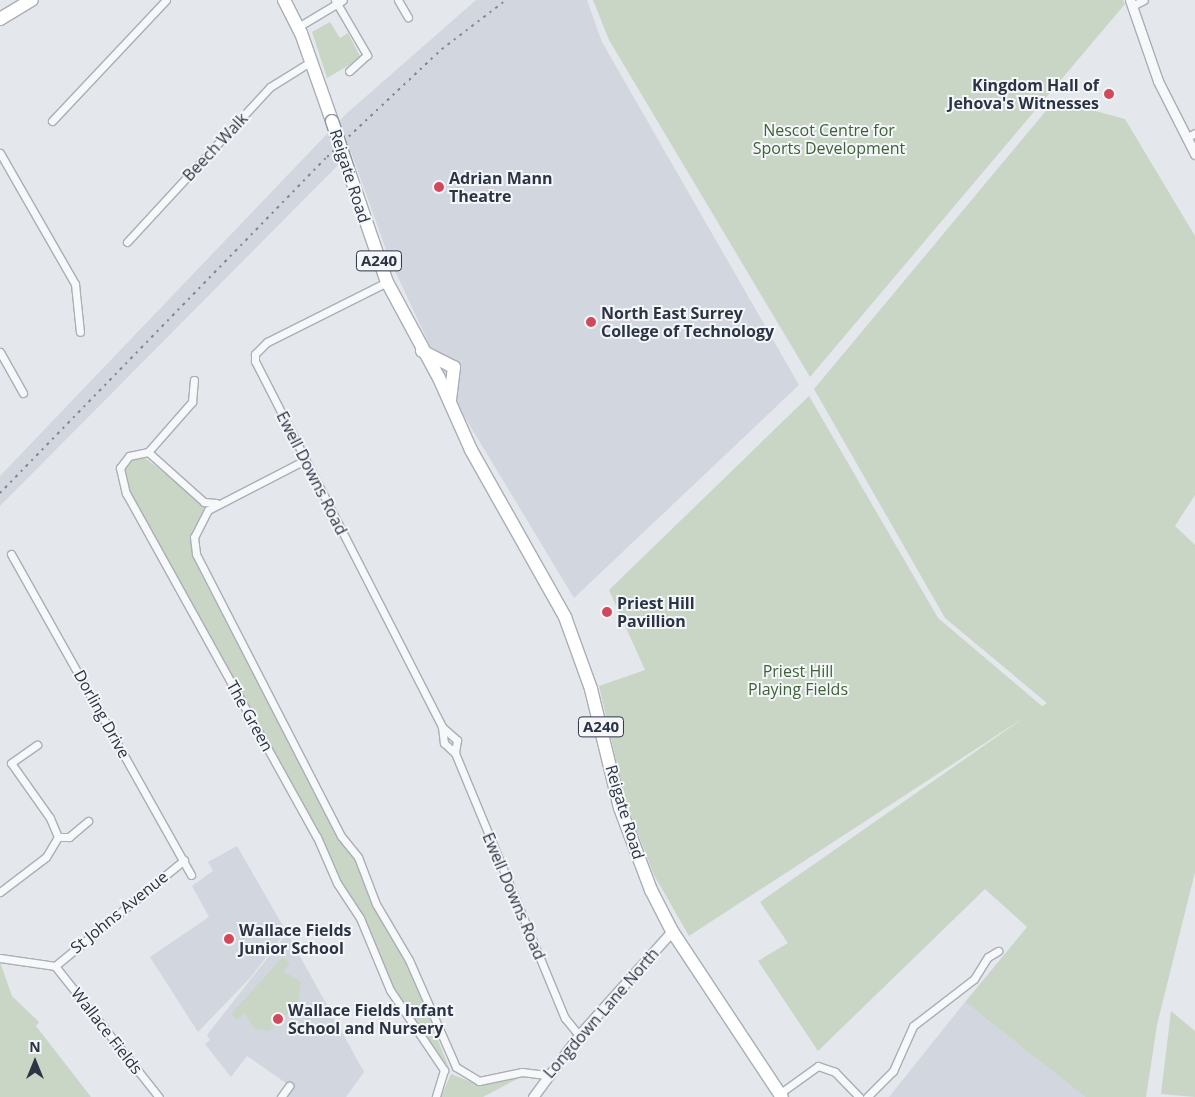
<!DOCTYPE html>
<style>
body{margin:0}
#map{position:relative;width:1195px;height:1097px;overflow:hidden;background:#e4e7ec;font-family:"Open Sans",sans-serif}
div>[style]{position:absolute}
.built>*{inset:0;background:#d2d6de}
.green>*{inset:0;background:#c9d6c5}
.roads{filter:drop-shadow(1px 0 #a9aeb7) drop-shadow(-1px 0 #a9aeb7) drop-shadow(0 1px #a9aeb7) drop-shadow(0 -1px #a9aeb7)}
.minor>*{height:7px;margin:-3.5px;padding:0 3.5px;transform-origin:3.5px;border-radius:3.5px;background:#f7f8fa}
.tertiary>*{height:9px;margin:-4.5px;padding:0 4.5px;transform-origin:4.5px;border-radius:4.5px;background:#f7f8fa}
.trunk>*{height:12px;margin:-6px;padding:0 6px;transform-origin:6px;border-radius:6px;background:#fff}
.rail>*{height:2px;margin-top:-1px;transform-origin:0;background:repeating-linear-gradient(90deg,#7d8696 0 2.5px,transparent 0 7.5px)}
.bridges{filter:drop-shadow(1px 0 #8b94a3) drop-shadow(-1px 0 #8b94a3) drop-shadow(0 1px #8b94a3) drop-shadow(0 -1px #8b94a3)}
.trunk-bridge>*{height:12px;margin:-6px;padding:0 6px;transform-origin:6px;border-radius:6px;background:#fff}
.dots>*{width:14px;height:14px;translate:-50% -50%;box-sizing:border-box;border:2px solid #f4f6f9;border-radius:50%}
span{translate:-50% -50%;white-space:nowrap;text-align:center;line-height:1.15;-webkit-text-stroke:4px #f4f6f9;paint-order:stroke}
.shield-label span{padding:1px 4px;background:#f4f6f9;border:1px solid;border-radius:4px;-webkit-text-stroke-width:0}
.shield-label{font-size:15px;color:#2b3445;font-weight:700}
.poi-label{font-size:16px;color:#2b3445;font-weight:700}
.right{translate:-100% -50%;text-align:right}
.left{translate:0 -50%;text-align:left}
.park-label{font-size:16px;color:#3f6138}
.street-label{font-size:16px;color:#2b3445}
.north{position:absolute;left:10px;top:1037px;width:50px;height:50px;-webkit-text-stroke:4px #f4f6f9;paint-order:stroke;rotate:0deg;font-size:14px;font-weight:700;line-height:20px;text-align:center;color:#2b3445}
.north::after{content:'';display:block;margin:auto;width:18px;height:22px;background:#2b3445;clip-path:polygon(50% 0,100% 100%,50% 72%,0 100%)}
</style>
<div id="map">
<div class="built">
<div style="clip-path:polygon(476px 0,587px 0,602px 42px,799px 385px,574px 598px,458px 406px,389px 258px,351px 152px,0 506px,0 476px,346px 114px)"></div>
<div style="clip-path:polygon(237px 846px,286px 931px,251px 977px,198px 1032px,150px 957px,209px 917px,192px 886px,213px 871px,208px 862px)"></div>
<div style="clip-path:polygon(287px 933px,364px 1072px,346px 1097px,288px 1097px,293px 1088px,247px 1056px,231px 1077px,205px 1044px,210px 1040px,207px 1035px)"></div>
<div style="clip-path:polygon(965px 1002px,1085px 1097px,889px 1097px)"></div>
</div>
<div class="green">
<div style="clip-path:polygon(593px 0,1123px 0,1125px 4px,810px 377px,609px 40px)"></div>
<div style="clip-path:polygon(330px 22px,340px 38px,348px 33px,361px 58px,327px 78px,312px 32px)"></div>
<div style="clip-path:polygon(1055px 100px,1125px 119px,1195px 236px,1195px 495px,1175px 526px,1195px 545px,1195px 872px,1157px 1025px,1146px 1097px,1085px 1097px,965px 1002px,1027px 927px,985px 889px,818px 1051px,758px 961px,788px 943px,760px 902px,1025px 717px,689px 936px,654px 875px,626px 803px,599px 686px,645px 670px,609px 590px,809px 396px,938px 618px,1042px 706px,1047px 703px,945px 618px,814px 389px)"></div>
<div style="clip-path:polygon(144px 457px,208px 507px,192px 538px,199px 570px,339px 838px,355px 858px,373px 904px,407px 961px,449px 1068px,390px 984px,367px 926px,339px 882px,319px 836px,127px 490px,123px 468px,132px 459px)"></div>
<div style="clip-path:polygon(283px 957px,290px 963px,283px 971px,301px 982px,298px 1004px,269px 1031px,255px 1029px,244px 1013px,237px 1020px,231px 1014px)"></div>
<div style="clip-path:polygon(0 962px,12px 996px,39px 1022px,36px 1026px,91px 1097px,0 1097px)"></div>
<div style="clip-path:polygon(1171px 1011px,1195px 1031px,1195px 1097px,1161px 1094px)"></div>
<div style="clip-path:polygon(451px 1074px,479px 1085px,521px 1077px,483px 1097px,441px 1097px)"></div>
</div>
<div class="roads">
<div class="minor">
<div style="left:335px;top:0;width:64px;rotate:59.8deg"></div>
<div style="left:367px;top:55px;width:24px;rotate:138deg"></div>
<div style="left:398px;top:0;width:20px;rotate:60deg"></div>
<div style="left:1132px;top:6px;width:13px;rotate:-27deg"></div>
<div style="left:298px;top:27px;width:52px;rotate:-31deg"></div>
<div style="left:52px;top:121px;width:166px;rotate:-46.7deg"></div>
<div style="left:1186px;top:138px;width:10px;rotate:-29deg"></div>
<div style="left:0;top:153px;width:151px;rotate:60.2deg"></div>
<div style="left:75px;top:284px;width:48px;rotate:84.1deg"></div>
<div style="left:127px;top:242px;width:211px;rotate:-47.3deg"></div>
<div style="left:270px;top:87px;width:47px;rotate:-32deg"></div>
<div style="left:387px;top:282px;width:134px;rotate:153.4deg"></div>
<div style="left:267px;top:342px;width:17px;rotate:135deg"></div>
<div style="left:255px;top:354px;width:7px;rotate:90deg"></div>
<div style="left:255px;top:361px;width:411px;rotate:62.9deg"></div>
<div style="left:442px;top:727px;width:16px;rotate:83deg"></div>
<div style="left:444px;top:743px;width:15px;rotate:42deg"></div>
<div style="left:455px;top:753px;width:287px;rotate:67.5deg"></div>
<div style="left:565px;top:1018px;width:22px;rotate:51deg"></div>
<div style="left:0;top:352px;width:47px;rotate:60.7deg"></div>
<div style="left:148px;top:452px;width:67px;rotate:-48.7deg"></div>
<div style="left:192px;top:402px;width:22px;rotate:-85deg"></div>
<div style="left:305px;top:460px;width:109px;rotate:152.7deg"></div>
<div style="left:208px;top:510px;width:30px;rotate:117deg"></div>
<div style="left:194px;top:537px;width:17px;rotate:83deg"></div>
<div style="left:196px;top:554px;width:317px;rotate:62.8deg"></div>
<div style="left:341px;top:836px;width:27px;rotate:51deg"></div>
<div style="left:358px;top:857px;width:50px;rotate:69deg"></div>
<div style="left:376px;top:904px;width:65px;rotate:59.5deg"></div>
<div style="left:409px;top:960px;width:117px;rotate:66.3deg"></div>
<div style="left:456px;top:1067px;width:27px;rotate:31deg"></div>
<div style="left:479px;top:1081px;width:44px;rotate:-11.8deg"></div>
<div style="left:522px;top:1072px;width:24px;rotate:7deg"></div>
<div style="left:216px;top:503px;width:12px;rotate:-175deg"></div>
<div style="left:204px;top:502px;width:75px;rotate:-138.2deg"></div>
<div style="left:148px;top:452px;width:19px;rotate:168deg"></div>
<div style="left:129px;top:456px;width:15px;rotate:127deg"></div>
<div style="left:120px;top:468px;width:26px;rotate:77deg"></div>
<div style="left:126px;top:493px;width:393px;rotate:61deg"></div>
<div style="left:317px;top:837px;width:50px;rotate:66.5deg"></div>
<div style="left:337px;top:883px;width:42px;rotate:56.7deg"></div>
<div style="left:360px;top:918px;width:78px;rotate:67.4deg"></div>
<div style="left:390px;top:990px;width:97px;rotate:56deg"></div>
<div style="left:444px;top:1070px;width:28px;rotate:107deg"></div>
<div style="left:11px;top:554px;width:368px;rotate:60.7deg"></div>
<div style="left:442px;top:727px;width:20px;rotate:41deg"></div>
<div style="left:457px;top:740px;width:13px;rotate:99deg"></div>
<div style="left:58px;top:837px;width:11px"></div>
<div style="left:69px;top:837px;width:25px;rotate:-40deg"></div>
<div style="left:0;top:892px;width:58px;rotate:-37.3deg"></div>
<div style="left:46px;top:857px;width:23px;rotate:-59deg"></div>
<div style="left:58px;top:837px;width:21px;rotate:-113deg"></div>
<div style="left:50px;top:818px;width:67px;rotate:-125.3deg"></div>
<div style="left:11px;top:763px;width:32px;rotate:-35deg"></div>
<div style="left:0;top:958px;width:56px;rotate:8.3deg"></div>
<div style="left:55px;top:966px;width:167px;rotate:51.6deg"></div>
<div style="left:55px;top:966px;width:167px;rotate:-39.4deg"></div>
<div style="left:779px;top:1094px;width:48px;rotate:-35.7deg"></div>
<div style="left:818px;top:1066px;width:18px;rotate:19deg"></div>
<div style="left:835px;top:1072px;width:35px;rotate:46deg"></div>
<div style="left:281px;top:1097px;width:14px;rotate:-54deg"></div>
<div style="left:867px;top:1097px;width:37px;rotate:-45deg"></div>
<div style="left:893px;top:1071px;width:49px;rotate:-66deg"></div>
<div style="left:913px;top:1026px;width:77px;rotate:-37.6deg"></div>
<div style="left:974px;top:979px;width:26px;rotate:-58deg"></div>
<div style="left:988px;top:957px;width:12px;rotate:-31deg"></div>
</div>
<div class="tertiary">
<div style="left:1130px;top:0;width:86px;rotate:70.9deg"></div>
<div style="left:1158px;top:81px;width:82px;rotate:63.1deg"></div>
<div style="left:533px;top:1097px;width:77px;rotate:-53.4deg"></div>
<div style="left:579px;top:1035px;width:140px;rotate:-48.2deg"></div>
</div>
<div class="trunk">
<div style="left:284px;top:0;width:37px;rotate:63deg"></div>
<div style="left:301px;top:33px;width:93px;rotate:70.6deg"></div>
<div style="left:0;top:19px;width:37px;rotate:-31deg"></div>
<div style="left:348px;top:169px;width:120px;rotate:71deg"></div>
<div style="left:387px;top:282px;width:109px;rotate:61.6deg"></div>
<div style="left:439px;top:378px;width:79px;rotate:66deg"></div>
<div style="left:471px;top:450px;width:192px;rotate:60.6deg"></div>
<div style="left:565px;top:617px;width:77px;rotate:70.1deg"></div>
<div style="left:591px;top:689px;width:122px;rotate:76.3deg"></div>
<div style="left:620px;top:808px;width:88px;rotate:69.3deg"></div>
<div style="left:651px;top:890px;width:46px;rotate:62.9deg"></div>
<div style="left:672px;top:931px;width:199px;rotate:56.5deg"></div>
<div style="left:422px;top:351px;width:36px;rotate:27deg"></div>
<div style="left:454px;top:367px;width:32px;rotate:97deg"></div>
</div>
</div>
<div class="rail">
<div style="left:0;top:493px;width:469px;rotate:-45.8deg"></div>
<div style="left:327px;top:157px;width:158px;rotate:-43.2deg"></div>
<div style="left:442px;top:49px;width:81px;rotate:-37.4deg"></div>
</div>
<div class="bridges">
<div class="trunk-bridge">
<div style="left:332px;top:121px;width:51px;rotate:71.6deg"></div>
</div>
</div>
<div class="dots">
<div style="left:1109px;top:94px;background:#d1495b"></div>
<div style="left:439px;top:187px;background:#d1495b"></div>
<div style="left:591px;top:322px;background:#d1495b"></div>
<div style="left:607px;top:612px;background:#d1495b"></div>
<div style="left:229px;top:939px;background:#d1495b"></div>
<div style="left:278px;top:1019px;background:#d1495b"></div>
</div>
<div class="shield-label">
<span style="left:379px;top:261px">A240</span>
<span style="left:601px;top:727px">A240</span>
</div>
<div class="poi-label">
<span class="right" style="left:1099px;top:94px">Kingdom Hall of<br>Jehova's Witnesses</span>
<span class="left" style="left:449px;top:187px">Adrian Mann<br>Theatre</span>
<span class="left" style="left:601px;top:322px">North East Surrey<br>College of Technology</span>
<span class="left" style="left:617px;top:612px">Priest Hill<br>Pavillion</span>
<span class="left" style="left:239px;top:939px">Wallace Fields<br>Junior School</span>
<span class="left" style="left:288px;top:1019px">Wallace Fields Infant<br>School and Nursery</span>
</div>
<div class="park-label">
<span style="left:829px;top:139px">Nescot Centre for<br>Sports Development</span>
<span style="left:798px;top:680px">Priest Hill<br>Playing Fields</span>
</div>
<div class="street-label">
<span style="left:215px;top:147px;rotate:-47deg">Beech Walk</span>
<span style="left:350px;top:176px;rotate:72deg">Reigate Road</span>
<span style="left:312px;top:473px;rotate:63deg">Ewell Downs Road</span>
<span style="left:102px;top:714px;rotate:61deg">Dorling Drive</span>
<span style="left:250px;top:716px;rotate:61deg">The Green</span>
<span style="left:625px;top:812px;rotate:73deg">Reigate Road</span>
<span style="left:514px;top:896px;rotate:67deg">Ewell Downs Road</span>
<span style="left:119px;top:912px;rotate:-39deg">St Johns Avenue</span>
<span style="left:601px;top:1013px;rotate:-49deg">Longdown Lane North</span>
<span style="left:107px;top:1031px;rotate:52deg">Wallace Fields</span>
</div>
<div class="north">N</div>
</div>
